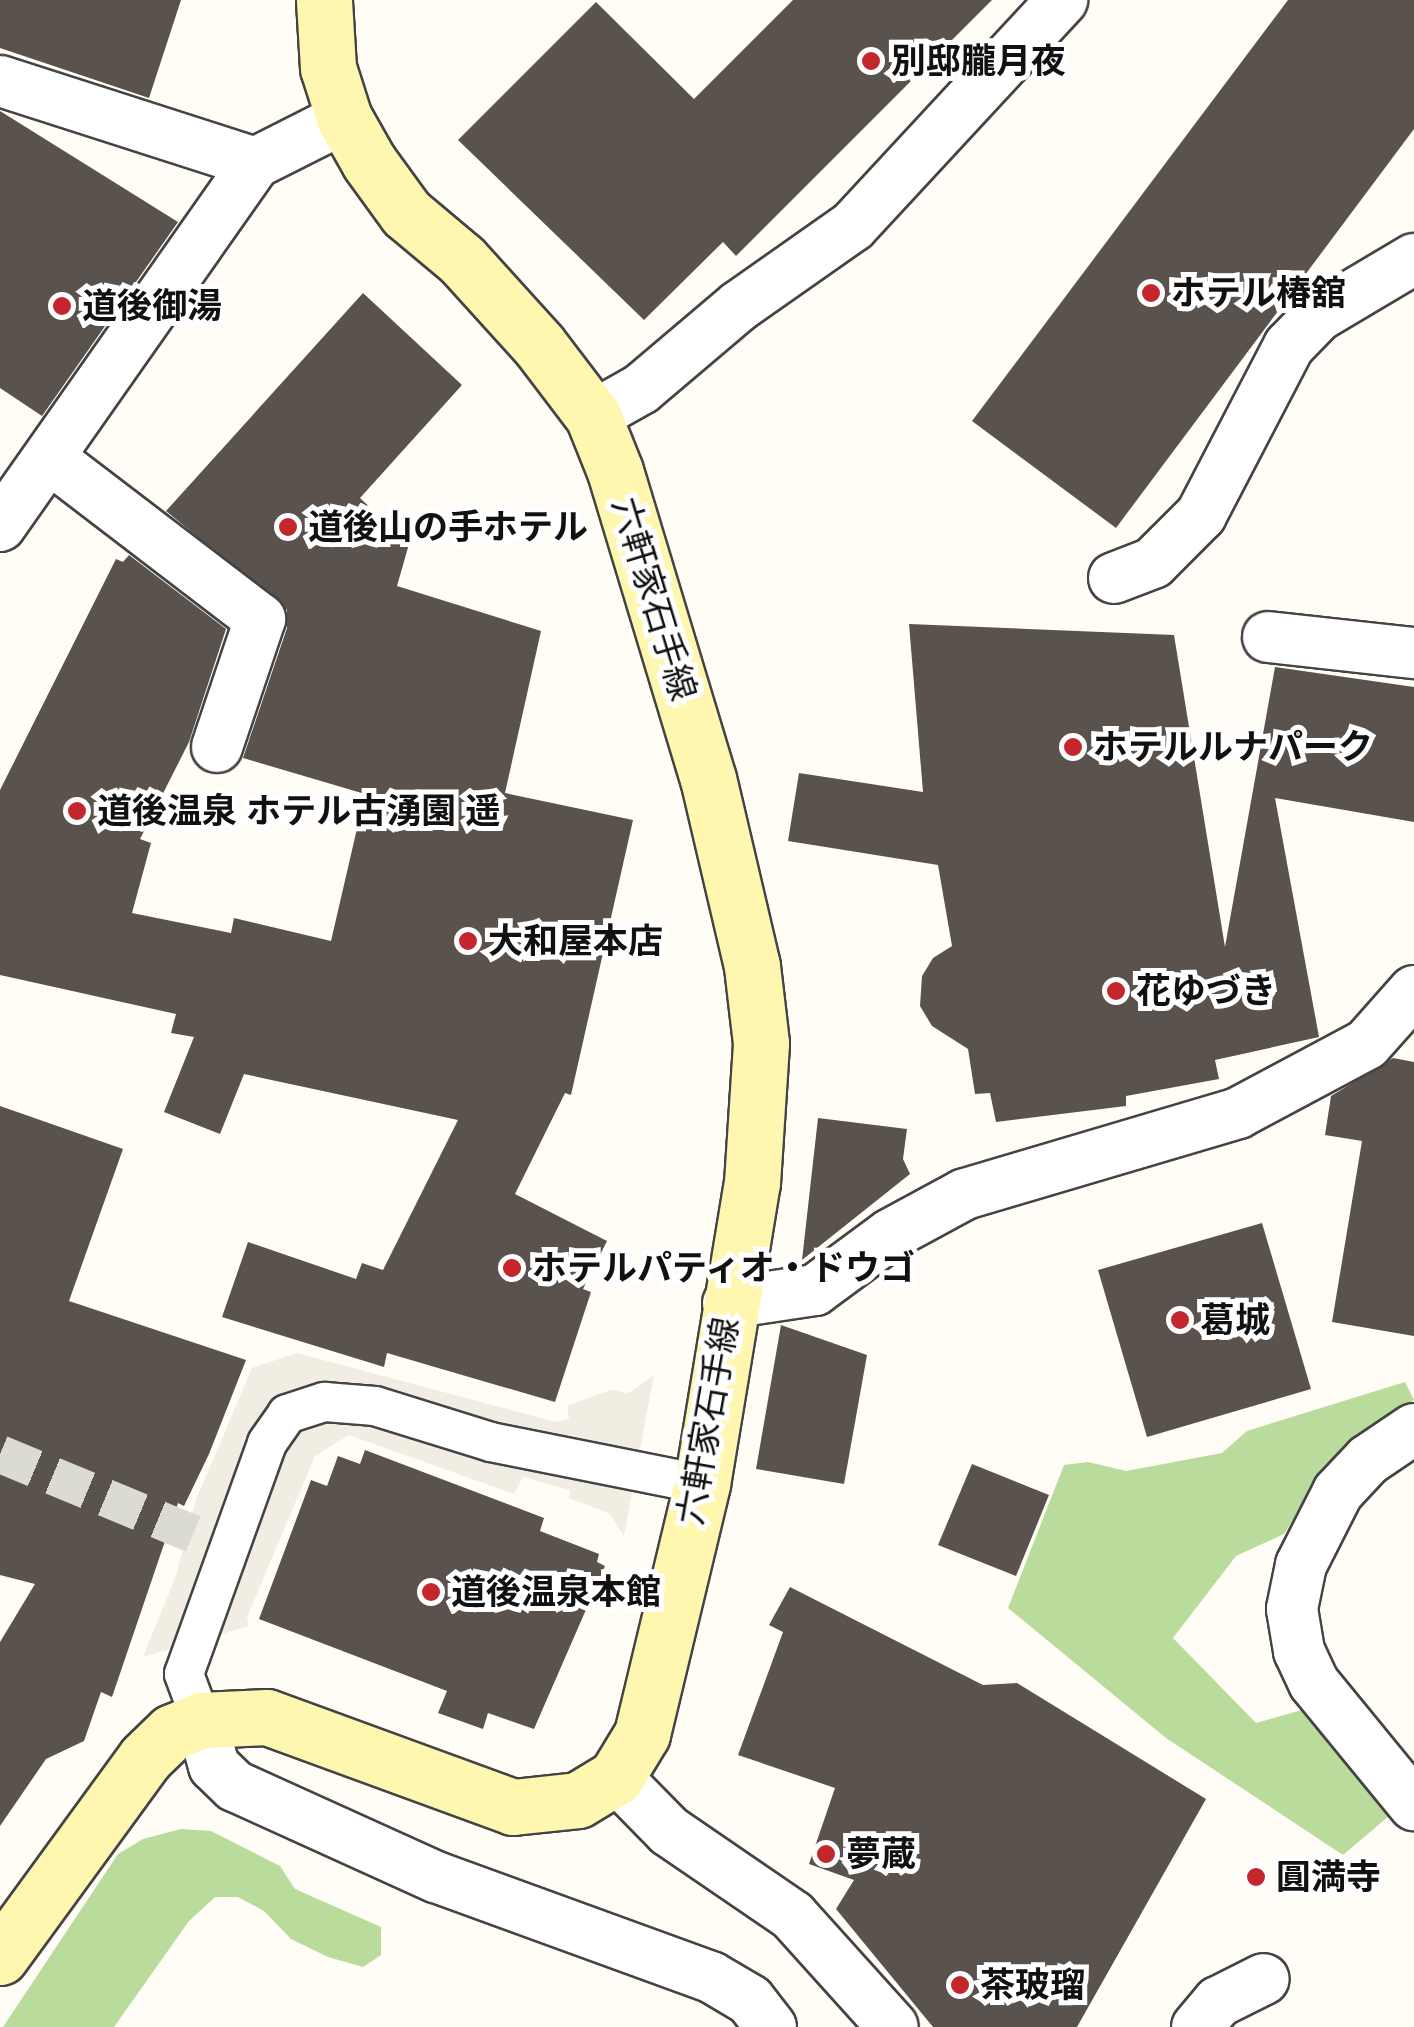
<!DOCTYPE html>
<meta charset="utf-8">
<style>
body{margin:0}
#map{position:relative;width:1414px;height:2027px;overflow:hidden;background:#fffdf5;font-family:Lora,"Noto Sans JP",serif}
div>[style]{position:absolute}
.forest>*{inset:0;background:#b9dc9c}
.plaza>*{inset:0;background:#f1ede2}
.building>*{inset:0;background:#5a524d}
.pedestrian-tunnel>*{height:38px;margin-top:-19px;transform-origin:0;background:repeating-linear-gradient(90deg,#dbdad3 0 38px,transparent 0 57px)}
.roads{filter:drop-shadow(2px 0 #444) drop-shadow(-2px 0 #444) drop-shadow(0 2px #444) drop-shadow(0 -2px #444)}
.pedestrian>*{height:38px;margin:-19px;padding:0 19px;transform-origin:19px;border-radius:19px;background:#fff}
.minor>*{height:50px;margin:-25px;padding:0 25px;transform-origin:25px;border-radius:25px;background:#fff}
.secondary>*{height:55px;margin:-27.5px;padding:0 27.5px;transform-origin:27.5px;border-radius:27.5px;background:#fff6b0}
.dots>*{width:28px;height:28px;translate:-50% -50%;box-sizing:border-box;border:5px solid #fff;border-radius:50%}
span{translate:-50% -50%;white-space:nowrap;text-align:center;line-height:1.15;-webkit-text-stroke:10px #fff;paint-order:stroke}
.poi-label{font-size:35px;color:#111;font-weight:700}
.left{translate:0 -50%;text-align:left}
.street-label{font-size:35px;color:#111}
</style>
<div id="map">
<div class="forest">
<div style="clip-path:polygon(1405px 1382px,1414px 1400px,1351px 1445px,1316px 1483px,1284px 1534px,1236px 1556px,1173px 1638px,1256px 1723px,1316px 1706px,1396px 1810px,1343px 1855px,1166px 1738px,1008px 1608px,1064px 1465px,1088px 1462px,1126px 1471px,1222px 1453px,1247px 1431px)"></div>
<div style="clip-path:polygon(181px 1829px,211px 1831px,280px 1866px,295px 1889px,381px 1927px,381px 1955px,363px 1967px,328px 1957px,291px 1939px,264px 1911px,238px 1897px,215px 1897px,189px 1921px,114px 2027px,3px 2027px,118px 1854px,143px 1839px)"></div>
</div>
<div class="plaza">
<div style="clip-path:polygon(297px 1353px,556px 1422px,569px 1419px,567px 1406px,613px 1389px,627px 1394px,654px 1375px,624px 1536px,610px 1514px,569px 1498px,570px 1490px,523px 1477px,514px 1494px,349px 1435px,315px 1456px,247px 1617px,249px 1626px,143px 1657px,176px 1576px,195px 1502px,252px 1368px)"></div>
</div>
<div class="building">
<div style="clip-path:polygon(0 0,181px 0,149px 98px,0 48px)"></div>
<div style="clip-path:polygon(793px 0,992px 0,736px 256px,723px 242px,644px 320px,458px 140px,596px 2px,694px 99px)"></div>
<div style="clip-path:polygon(1288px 0,1414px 0,1414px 129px,1116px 528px,972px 421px)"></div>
<div style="clip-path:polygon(0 111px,178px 222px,42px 416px,0 388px)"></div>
<div style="clip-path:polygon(363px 293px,462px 385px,360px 498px,409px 544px,397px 586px,541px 631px,505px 793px,633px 820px,571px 1095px,565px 1093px,515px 1194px,607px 1241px,583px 1289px,591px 1292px,555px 1402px,387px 1353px,384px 1367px,222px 1317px,248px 1242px,356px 1279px,362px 1263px,383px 1270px,458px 1120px,244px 1074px,220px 1134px,164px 1112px,194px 1037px,171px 1033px,176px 1014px,0 975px,0 790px,116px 559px,123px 562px,129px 555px,226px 629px,189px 742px,140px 839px,151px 843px,132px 913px,231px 933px,234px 918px,331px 941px,365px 794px,243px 758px,287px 628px,287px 610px,166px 511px)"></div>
<div style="clip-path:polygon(909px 624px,1174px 635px,1225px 947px,1275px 667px,1414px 687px,1414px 822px,1275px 798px,1319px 1037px,1215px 1060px,1219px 1079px,1126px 1096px,1126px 1106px,996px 1122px,990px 1093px,975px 1094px,968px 1049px,932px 1026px,920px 1006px,922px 976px,933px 958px,952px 946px,938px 865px,788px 841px,799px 773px,923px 792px)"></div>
<div style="clip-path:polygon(1393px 1058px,1414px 1062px,1414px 1336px,1332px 1322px,1362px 1141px,1325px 1135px,1331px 1096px)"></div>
<div style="clip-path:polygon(0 1106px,123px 1149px,69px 1301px,246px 1360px,209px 1454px,184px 1506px,178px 1503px,112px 1697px,101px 1692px,84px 1741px,46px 1759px,0 1826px,0 1642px,35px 1584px,0 1575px)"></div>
<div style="clip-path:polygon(818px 1118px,907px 1129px,903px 1159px,910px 1174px,802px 1260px)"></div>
<div style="clip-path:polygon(1262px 1223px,1311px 1389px,1147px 1437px,1098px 1270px)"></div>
<div style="clip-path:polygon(781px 1325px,867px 1355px,844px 1484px,756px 1469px)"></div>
<div style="clip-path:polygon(365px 1450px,544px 1518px,540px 1531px,599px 1554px,597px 1562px,605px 1566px,534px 1729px,488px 1713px,483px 1729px,438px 1713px,447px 1691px,259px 1619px,311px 1480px,327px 1486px,338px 1456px,360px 1464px)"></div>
<div style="clip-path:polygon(972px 1464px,1049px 1495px,1016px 1576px,938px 1545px)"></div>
<div style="clip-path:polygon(790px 1587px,983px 1685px,1017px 1683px,1206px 1799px,1077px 2027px,933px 2027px,836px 1909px,854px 1880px,809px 1864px,835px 1788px,738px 1755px,783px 1632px,769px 1625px)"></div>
</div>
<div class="pedestrian-tunnel">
<div style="left:0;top:1454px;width:246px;rotate:22.5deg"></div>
</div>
<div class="roads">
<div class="pedestrian">
<div style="left:201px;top:1720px;width:49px;rotate:-110.3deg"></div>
<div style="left:184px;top:1674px;width:245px;rotate:-70.2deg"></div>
<div style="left:267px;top:1443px;width:35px;rotate:-55deg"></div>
<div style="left:287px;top:1414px;width:40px;rotate:-18deg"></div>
<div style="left:325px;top:1402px;width:50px;rotate:4.6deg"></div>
<div style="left:375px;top:1406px;width:121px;rotate:17.2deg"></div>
<div style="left:491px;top:1442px;width:215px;rotate:11.3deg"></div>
</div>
<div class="minor">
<div style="left:0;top:81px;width:268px;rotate:17.8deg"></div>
<div style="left:593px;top:416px;width:55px;rotate:-29.4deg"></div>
<div style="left:641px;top:389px;width:128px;rotate:-40.3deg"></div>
<div style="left:739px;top:306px;width:139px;rotate:-35.1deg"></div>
<div style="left:853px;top:226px;width:308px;rotate:-47.2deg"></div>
<div style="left:52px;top:460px;width:262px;rotate:37.4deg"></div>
<div style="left:260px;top:619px;width:135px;rotate:108.6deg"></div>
<div style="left:0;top:526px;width:444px;rotate:-54.9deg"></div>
<div style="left:255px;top:163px;width:100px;rotate:-26.8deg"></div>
<div style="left:1114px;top:578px;width:42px;rotate:-21deg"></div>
<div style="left:1153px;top:563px;width:68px;rotate:-45deg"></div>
<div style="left:1201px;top:515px;width:191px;rotate:-62.5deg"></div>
<div style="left:1289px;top:346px;width:42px;rotate:-46deg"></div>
<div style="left:1318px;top:316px;width:112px;rotate:-30.7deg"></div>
<div style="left:1268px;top:637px;width:147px;rotate:6.3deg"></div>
<div style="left:728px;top:1303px;width:88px;rotate:-8.5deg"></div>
<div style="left:815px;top:1290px;width:94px;rotate:-36.4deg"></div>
<div style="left:891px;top:1234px;width:84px;rotate:-28.4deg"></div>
<div style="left:965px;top:1194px;width:285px;rotate:-16.5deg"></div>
<div style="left:1238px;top:1113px;width:146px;rotate:-28.1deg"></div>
<div style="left:1367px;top:1044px;width:71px;rotate:-48.4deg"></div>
<div style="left:1414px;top:1429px;width:55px;rotate:146deg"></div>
<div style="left:1368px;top:1460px;width:44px;rotate:133.2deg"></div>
<div style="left:1338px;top:1492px;width:82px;rotate:116.9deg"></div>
<div style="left:1301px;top:1565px;width:45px;rotate:101.6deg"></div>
<div style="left:1292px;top:1609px;width:43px;rotate:80.5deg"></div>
<div style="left:1299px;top:1651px;width:35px;rotate:65deg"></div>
<div style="left:1314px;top:1683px;width:158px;rotate:50.7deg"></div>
<div style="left:201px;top:1720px;width:48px;rotate:74.2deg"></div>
<div style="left:214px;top:1766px;width:29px;rotate:44deg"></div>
<div style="left:235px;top:1786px;width:221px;rotate:24.4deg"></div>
<div style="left:436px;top:1877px;width:293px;rotate:20deg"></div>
<div style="left:711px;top:1977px;width:45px;rotate:30.5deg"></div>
<div style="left:750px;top:2000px;width:34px;rotate:52deg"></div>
<div style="left:616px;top:1777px;width:76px;rotate:45.5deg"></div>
<div style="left:669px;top:1831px;width:150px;rotate:34.4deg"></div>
<div style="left:793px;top:1916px;width:149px;rotate:48deg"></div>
<div style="left:1197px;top:2027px;width:33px;rotate:-50deg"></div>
<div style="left:1218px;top:2002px;width:51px;rotate:-26.6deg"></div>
</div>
<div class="secondary">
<div style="left:0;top:1957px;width:246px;rotate:-53.9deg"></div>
<div style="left:145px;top:1758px;width:37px;rotate:-44deg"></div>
<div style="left:172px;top:1732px;width:31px;rotate:-22deg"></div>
<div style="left:201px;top:1720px;width:66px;rotate:-2.6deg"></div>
<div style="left:267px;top:1717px;width:262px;rotate:20.1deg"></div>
<div style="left:513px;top:1807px;width:65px;rotate:-6.1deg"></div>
<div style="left:578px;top:1800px;width:44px;rotate:-31.2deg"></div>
<div style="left:616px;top:1777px;width:50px;rotate:-58.8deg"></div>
<div style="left:642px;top:1734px;width:257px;rotate:-76.5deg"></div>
<div style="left:702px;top:1484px;width:305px;rotate:-80.6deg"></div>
<div style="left:752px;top:1183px;width:140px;rotate:-86.3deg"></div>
<div style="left:761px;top:1043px;width:78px;rotate:-96.7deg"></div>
<div style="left:752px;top:966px;width:192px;rotate:-103.2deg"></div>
<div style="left:708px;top:779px;width:322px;rotate:-106.8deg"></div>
<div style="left:615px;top:471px;width:59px;rotate:-111.8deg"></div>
<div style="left:593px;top:416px;width:89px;rotate:-127.3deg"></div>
<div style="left:539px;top:345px;width:115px;rotate:-132.2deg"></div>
<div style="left:462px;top:260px;width:73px;rotate:-140deg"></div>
<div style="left:406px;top:213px;width:63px;rotate:-126deg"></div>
<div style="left:369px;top:162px;width:51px;rotate:-119.6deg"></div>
<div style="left:344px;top:118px;width:52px;rotate:-107.7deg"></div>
<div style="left:328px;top:68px;width:68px;rotate:-93.4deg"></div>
</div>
</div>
<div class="dots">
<div style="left:871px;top:61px;background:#c4262e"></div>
<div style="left:1151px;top:293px;background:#c4262e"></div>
<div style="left:62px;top:306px;background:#c4262e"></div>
<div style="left:288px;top:527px;background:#c4262e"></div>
<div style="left:1073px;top:747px;background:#c4262e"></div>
<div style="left:77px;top:811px;background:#c4262e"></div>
<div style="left:468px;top:941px;background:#c4262e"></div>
<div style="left:1116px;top:991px;background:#c4262e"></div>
<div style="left:512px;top:1268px;background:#c4262e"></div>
<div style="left:1180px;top:1320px;background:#c4262e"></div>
<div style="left:431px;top:1592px;background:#c4262e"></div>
<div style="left:826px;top:1854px;background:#c4262e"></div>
<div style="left:1256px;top:1877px;background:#c4262e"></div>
<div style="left:960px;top:1985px;background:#c4262e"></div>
</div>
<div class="poi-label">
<span class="left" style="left:891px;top:61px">別邸朧月夜</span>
<span class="left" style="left:1171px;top:293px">ホテル椿舘</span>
<span class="left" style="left:82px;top:306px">道後御湯</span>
<span class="left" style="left:308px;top:527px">道後山の手ホテル</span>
<span class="left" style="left:1093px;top:747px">ホテルルナパーク</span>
<span class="left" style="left:97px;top:811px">道後温泉 ホテル古湧園 遥</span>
<span class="left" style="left:488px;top:941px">大和屋本店</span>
<span class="left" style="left:1136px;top:991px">花ゆづき</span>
<span class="left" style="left:532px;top:1268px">ホテルパティオ・ドウゴ</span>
<span class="left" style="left:1200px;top:1320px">葛城</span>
<span class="left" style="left:451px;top:1592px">道後温泉本館</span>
<span class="left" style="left:846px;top:1854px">夢蔵</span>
<span class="left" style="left:1276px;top:1877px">圓満寺</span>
<span class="left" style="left:980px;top:1985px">茶玻瑠</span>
</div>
<div class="street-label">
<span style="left:654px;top:599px;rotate:73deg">六軒家石手線</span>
<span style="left:708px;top:1421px;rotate:-80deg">六軒家石手線</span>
</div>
</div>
